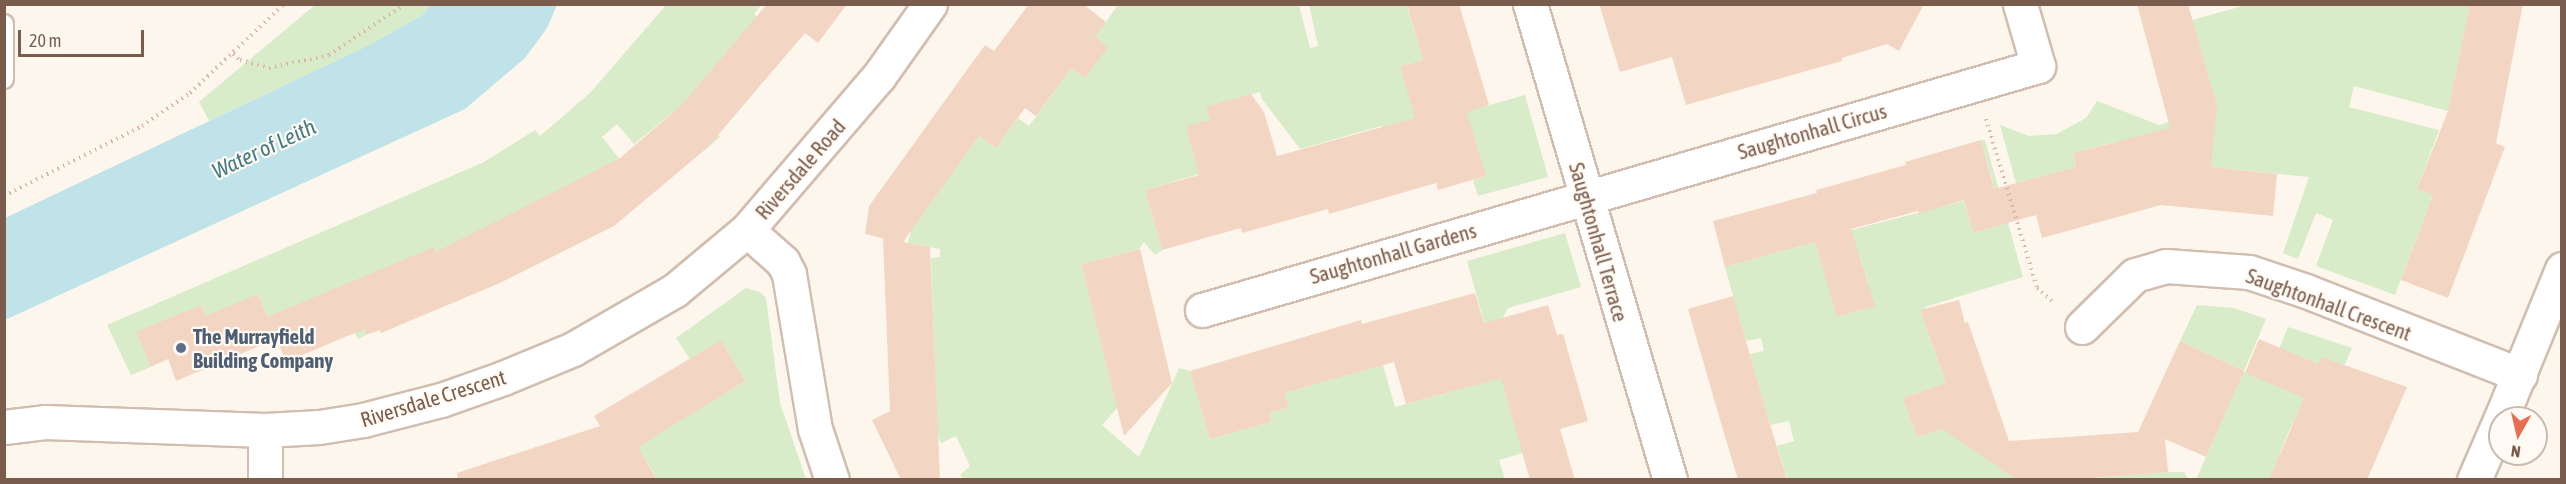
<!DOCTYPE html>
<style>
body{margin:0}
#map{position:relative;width:2566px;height:484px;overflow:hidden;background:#fdf6ec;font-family:"Asap Condensed",sans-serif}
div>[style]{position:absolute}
.green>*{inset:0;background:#d8ecc9}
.water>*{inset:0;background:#bfe3e8}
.building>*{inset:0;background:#f3d5c3}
.path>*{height:4px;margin-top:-2px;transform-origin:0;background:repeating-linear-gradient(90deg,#d9b8a5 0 1.5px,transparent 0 6px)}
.roads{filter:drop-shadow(2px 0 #d1beb0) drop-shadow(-2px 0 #d1beb0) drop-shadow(0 2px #d1beb0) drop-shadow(0 -2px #d1beb0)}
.service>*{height:18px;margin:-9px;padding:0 9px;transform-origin:9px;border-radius:9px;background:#fff}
.minor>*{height:33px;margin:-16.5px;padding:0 16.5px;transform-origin:16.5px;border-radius:16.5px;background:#fff}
.tertiary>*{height:33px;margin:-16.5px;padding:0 16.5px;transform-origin:16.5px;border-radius:16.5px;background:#fff}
.dots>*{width:16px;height:16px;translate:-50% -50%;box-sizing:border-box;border:3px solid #fffaf3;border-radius:50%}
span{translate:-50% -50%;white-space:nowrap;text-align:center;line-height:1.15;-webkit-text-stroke:4.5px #fffaf3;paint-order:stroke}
.street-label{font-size:21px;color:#7a5c4d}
.service-label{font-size:21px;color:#4e5e75;font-weight:700}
.left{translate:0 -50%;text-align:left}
.water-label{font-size:22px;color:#437c86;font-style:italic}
.frame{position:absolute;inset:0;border:6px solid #7a5c4d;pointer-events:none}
.north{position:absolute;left:2488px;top:406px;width:60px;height:60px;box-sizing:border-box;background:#fffaf3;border:2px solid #cabbb1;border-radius:50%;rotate:188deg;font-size:16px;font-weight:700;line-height:24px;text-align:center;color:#7a5c4d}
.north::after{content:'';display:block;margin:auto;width:21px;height:27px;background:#e76f51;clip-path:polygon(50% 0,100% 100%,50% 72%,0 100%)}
.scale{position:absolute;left:18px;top:30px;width:126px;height:27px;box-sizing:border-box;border:3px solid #7a5c4d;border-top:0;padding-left:8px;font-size:18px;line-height:21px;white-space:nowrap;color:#7a5c4d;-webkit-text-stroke:4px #fffaf3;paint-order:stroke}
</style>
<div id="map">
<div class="green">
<div style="clip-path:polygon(315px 5px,431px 5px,421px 16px,367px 46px,209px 121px,199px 102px)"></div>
<div style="clip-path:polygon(666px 5px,761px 5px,754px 14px,794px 45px,790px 51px,785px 47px,693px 93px,728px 123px,718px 135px,720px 137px,706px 149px,675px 111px,634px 144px,617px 124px,602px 137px,619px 158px,595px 178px,626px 215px,609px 229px,605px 225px,456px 298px,434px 247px,346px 286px,366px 335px,358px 339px,355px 333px,341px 338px,323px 294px,267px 317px,258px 294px,208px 320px,201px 305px,151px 367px,131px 375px,107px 325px,484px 162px,535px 130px,540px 136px,591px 92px)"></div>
<div style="clip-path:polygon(evenodd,1118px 5px,1299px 5px,1310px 48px,1318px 46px,1309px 5px,1407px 5px,1423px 60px,1400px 66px,1430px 122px,1525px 95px,1548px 177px,1478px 196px,1473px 180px,1486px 176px,1381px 126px,1300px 149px,1262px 99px,1260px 92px,1207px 107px,1217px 143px,1206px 172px,1145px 190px,1162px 250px,1155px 255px,1144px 242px,1139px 249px,1081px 264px,1114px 395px,1127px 397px,1102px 425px,1139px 457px,1179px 368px,1190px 371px,1210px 439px,1271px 422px,1269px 413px,1289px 407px,1284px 393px,1383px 365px,1395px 407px,1451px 392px,1487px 332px,1467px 261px,1565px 233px,1581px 287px,1508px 308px,1491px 340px,1523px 453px,1499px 460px,1505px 479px,964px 479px,960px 475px,970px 466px,956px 436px,941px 443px,927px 413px,936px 397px,931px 258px,940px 257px,940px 249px,908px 243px,911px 230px,979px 136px,996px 148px,1018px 118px,1029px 126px,1071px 69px,1085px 78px,1095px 37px,1118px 5px,1186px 126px,1211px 155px,1195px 159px,1186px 126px)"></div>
<div style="clip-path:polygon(2246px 5px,2470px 5px,2448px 111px,2354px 86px,2349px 107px,2439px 130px,2417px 189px,2433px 195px,2395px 295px,2316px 266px,2333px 220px,2316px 213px,2298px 259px,2283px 253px,2309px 177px,2211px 167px,2114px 142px,2073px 153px,2076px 167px,2016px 183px,2000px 125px,2029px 136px,2057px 134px,2086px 118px,2097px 101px,2159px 125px,2217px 107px,2192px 20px)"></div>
<div style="clip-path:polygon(1981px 140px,1985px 140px,2023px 277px,1925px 307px,1930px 326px,1929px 336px,1946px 383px,1903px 398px,1917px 437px,1959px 423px,1999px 428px,2036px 479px,1787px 479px,1777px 446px,1794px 441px,1789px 421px,1771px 425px,1767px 415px,1750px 354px,1764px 351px,1761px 338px,1746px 341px,1740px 320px,1695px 332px,1693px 324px,1734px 299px,1725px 267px,1801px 246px,1789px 200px,1802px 197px,1838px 317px,1861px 310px,1868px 283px,1859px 254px,1836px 260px,1828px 236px,1964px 201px,1973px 233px,2004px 224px)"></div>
<div style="clip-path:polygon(746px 288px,760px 292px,766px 298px,780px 403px,806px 479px,648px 479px,655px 475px,637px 446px,745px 381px,721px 340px,690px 359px,676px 338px)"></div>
<div style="clip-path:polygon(2197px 305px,2234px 308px,2266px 319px,2244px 371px,2180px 341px)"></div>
<div style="clip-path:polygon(2288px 327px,2352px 348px,2344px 366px,2300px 409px,2289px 431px,2279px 455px,2301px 463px,2274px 479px,2196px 480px,2243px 372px,2266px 381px)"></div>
<div style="clip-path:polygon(2184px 472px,2188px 479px,2067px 480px,2168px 472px)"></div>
</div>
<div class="water">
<div style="clip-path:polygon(431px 5px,557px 5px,547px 28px,525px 58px,465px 109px,5px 320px,5px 218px,367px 46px,421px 16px)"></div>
</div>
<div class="building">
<div style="clip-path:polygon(767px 4px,847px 4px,818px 43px,805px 33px,707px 148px,614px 226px,500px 283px,381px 333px,380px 330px,366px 335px,364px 329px,286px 362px,270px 323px,276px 339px,176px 381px,168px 359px,151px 367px,136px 332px,201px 305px,206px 316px,258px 294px,267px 317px,434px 247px,436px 252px,620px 158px,682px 105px)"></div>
<div style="clip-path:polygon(1029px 4px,1083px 4px,1106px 22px,1095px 37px,1108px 47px,1085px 78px,1071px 69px,1036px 116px,1025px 108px,996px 148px,979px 136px,903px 242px,930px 247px,940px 480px,901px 480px,872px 420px,890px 411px,883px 238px,890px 240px,865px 234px,869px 206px,985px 45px,994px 51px)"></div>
<div style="clip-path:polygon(1407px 4px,1459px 4px,1489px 105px,1467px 112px,1486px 176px,1438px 190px,1436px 183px,1329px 214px,1328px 209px,1242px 233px,1241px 228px,1162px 250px,1145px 190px,1199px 175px,1186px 126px,1210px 120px,1206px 107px,1251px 94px,1264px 112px,1277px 156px,1415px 118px,1400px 66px,1423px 60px)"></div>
<div style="clip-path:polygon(1599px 4px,1924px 4px,1899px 51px,1887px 44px,1842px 58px,1842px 61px,1686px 105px,1672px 57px,1620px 72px)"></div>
<div style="clip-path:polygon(2137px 4px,2188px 4px,2217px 106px,2211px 167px,2277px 174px,2273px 216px,2161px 205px,2042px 238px,2036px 215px,1973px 233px,1964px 200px,1919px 214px,1918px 211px,1851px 229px,1875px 306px,1837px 317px,1815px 242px,1725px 267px,1713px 221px,1817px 193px,1816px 190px,1906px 165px,1905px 162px,1981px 140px,1994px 189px,2076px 167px,2073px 153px,2170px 128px)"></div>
<div style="clip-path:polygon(2470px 4px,2523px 4px,2496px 143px,2505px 147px,2448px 298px,2401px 280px,2433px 195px,2417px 189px,2448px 111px)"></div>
<div style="clip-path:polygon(1140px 249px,1172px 383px,1124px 436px,1081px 264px)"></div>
<div style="clip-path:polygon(1475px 293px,1484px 323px,1548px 305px,1557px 335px,1563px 334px,1588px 421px,1560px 429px,1575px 480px,1530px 480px,1501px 378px,1406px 404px,1394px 362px,1284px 393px,1289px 407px,1269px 413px,1271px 422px,1210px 439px,1190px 371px,1361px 320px,1362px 324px)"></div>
<div style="clip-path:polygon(1733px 296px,1769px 421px,1787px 480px,1738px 480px,1716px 406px,1688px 309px)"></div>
<div style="clip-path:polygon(1959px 300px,1965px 323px,1968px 322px,2009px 441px,2138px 432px,2180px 341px,2244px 371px,2206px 457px,2165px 439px,2168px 472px,2067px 480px,2018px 480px,1942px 429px,1917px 437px,1903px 398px,1946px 383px,1920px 310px)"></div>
<div style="clip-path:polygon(2259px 339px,2318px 364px,2321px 357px,2407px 387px,2367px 480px,2269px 480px,2304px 398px,2245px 373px)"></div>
<div style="clip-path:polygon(721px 340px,745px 381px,638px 447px,657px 480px,458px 480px,457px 473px,600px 426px,594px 416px)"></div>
</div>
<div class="path">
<div style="left:233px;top:54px;width:9px;rotate:41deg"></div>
<div style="left:240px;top:60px;width:30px;rotate:15deg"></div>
<div style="left:269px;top:68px;width:61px;rotate:-12.2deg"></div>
<div style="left:329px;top:55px;width:92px;rotate:-33.9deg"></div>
<div style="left:1986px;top:119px;width:177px;rotate:73.2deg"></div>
<div style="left:2037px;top:288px;width:23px;rotate:41deg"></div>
<div style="left:4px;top:196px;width:155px;rotate:-26.9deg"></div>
<div style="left:142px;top:126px;width:58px;rotate:-34.5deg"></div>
<div style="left:190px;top:93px;width:129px;rotate:-43.4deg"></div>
</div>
<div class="roads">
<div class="service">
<div style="left:4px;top:24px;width:55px;rotate:90deg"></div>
</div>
<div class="minor">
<div style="left:1530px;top:4px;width:496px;rotate:73.6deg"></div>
<div style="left:747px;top:230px;width:48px;rotate:41.6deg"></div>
<div style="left:783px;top:262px;width:13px;rotate:63deg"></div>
<div style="left:789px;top:274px;width:157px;rotate:80.5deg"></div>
<div style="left:815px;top:429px;width:54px;rotate:71.6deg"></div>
<div style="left:1202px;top:310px;width:871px;rotate:-16.27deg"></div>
<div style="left:2038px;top:66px;width:65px;rotate:-106.2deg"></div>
<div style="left:2082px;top:327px;width:74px;rotate:-44.5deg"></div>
<div style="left:2135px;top:275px;width:32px;rotate:-16deg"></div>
<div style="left:2166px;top:266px;width:83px;rotate:4.1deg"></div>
<div style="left:2249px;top:272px;width:60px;rotate:18.4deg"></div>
<div style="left:2306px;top:291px;width:230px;rotate:21.4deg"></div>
<div style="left:4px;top:427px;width:41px;rotate:-7deg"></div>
<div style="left:45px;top:422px;width:220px;rotate:2.1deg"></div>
<div style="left:265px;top:430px;width:54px;rotate:-3.2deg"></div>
<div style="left:319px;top:427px;width:45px;rotate:-9deg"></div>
<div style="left:363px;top:420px;width:81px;rotate:-14.4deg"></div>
<div style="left:441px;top:400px;width:66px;rotate:-19.5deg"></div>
<div style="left:503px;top:378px;width:76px;rotate:-22.5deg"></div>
<div style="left:573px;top:349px;width:118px;rotate:-30deg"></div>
<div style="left:675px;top:290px;width:94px;rotate:-39.8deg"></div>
<div style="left:747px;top:230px;width:203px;rotate:-49.4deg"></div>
<div style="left:879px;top:76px;width:88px;rotate:-54.7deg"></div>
<div style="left:265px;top:430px;width:50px;rotate:90deg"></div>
</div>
<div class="tertiary">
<div style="left:2501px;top:418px;width:161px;rotate:-67.7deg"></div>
<div style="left:2474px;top:480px;width:65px;rotate:-66.6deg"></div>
</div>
</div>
<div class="dots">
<div style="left:181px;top:348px;background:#5c6f8a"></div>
</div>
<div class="street-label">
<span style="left:1812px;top:131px;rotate:-16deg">Saughtonhall Circus</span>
<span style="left:800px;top:169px;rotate:-49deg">Riversdale Road</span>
<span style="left:1599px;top:242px;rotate:74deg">Saughtonhall Terrace</span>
<span style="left:1393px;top:253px;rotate:-16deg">Saughtonhall Gardens</span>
<span style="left:2329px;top:304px;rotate:20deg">Saughtonhall Crescent</span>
<span style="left:433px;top:398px;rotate:-17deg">Riversdale Crescent</span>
</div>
<div class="service-label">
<span class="left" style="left:193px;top:348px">The Murrayfield<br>Building Company</span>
</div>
<div class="water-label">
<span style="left:264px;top:149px;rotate:-25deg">Water of Leith</span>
</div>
<div class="frame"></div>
<div class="north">N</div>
<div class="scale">20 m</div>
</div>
